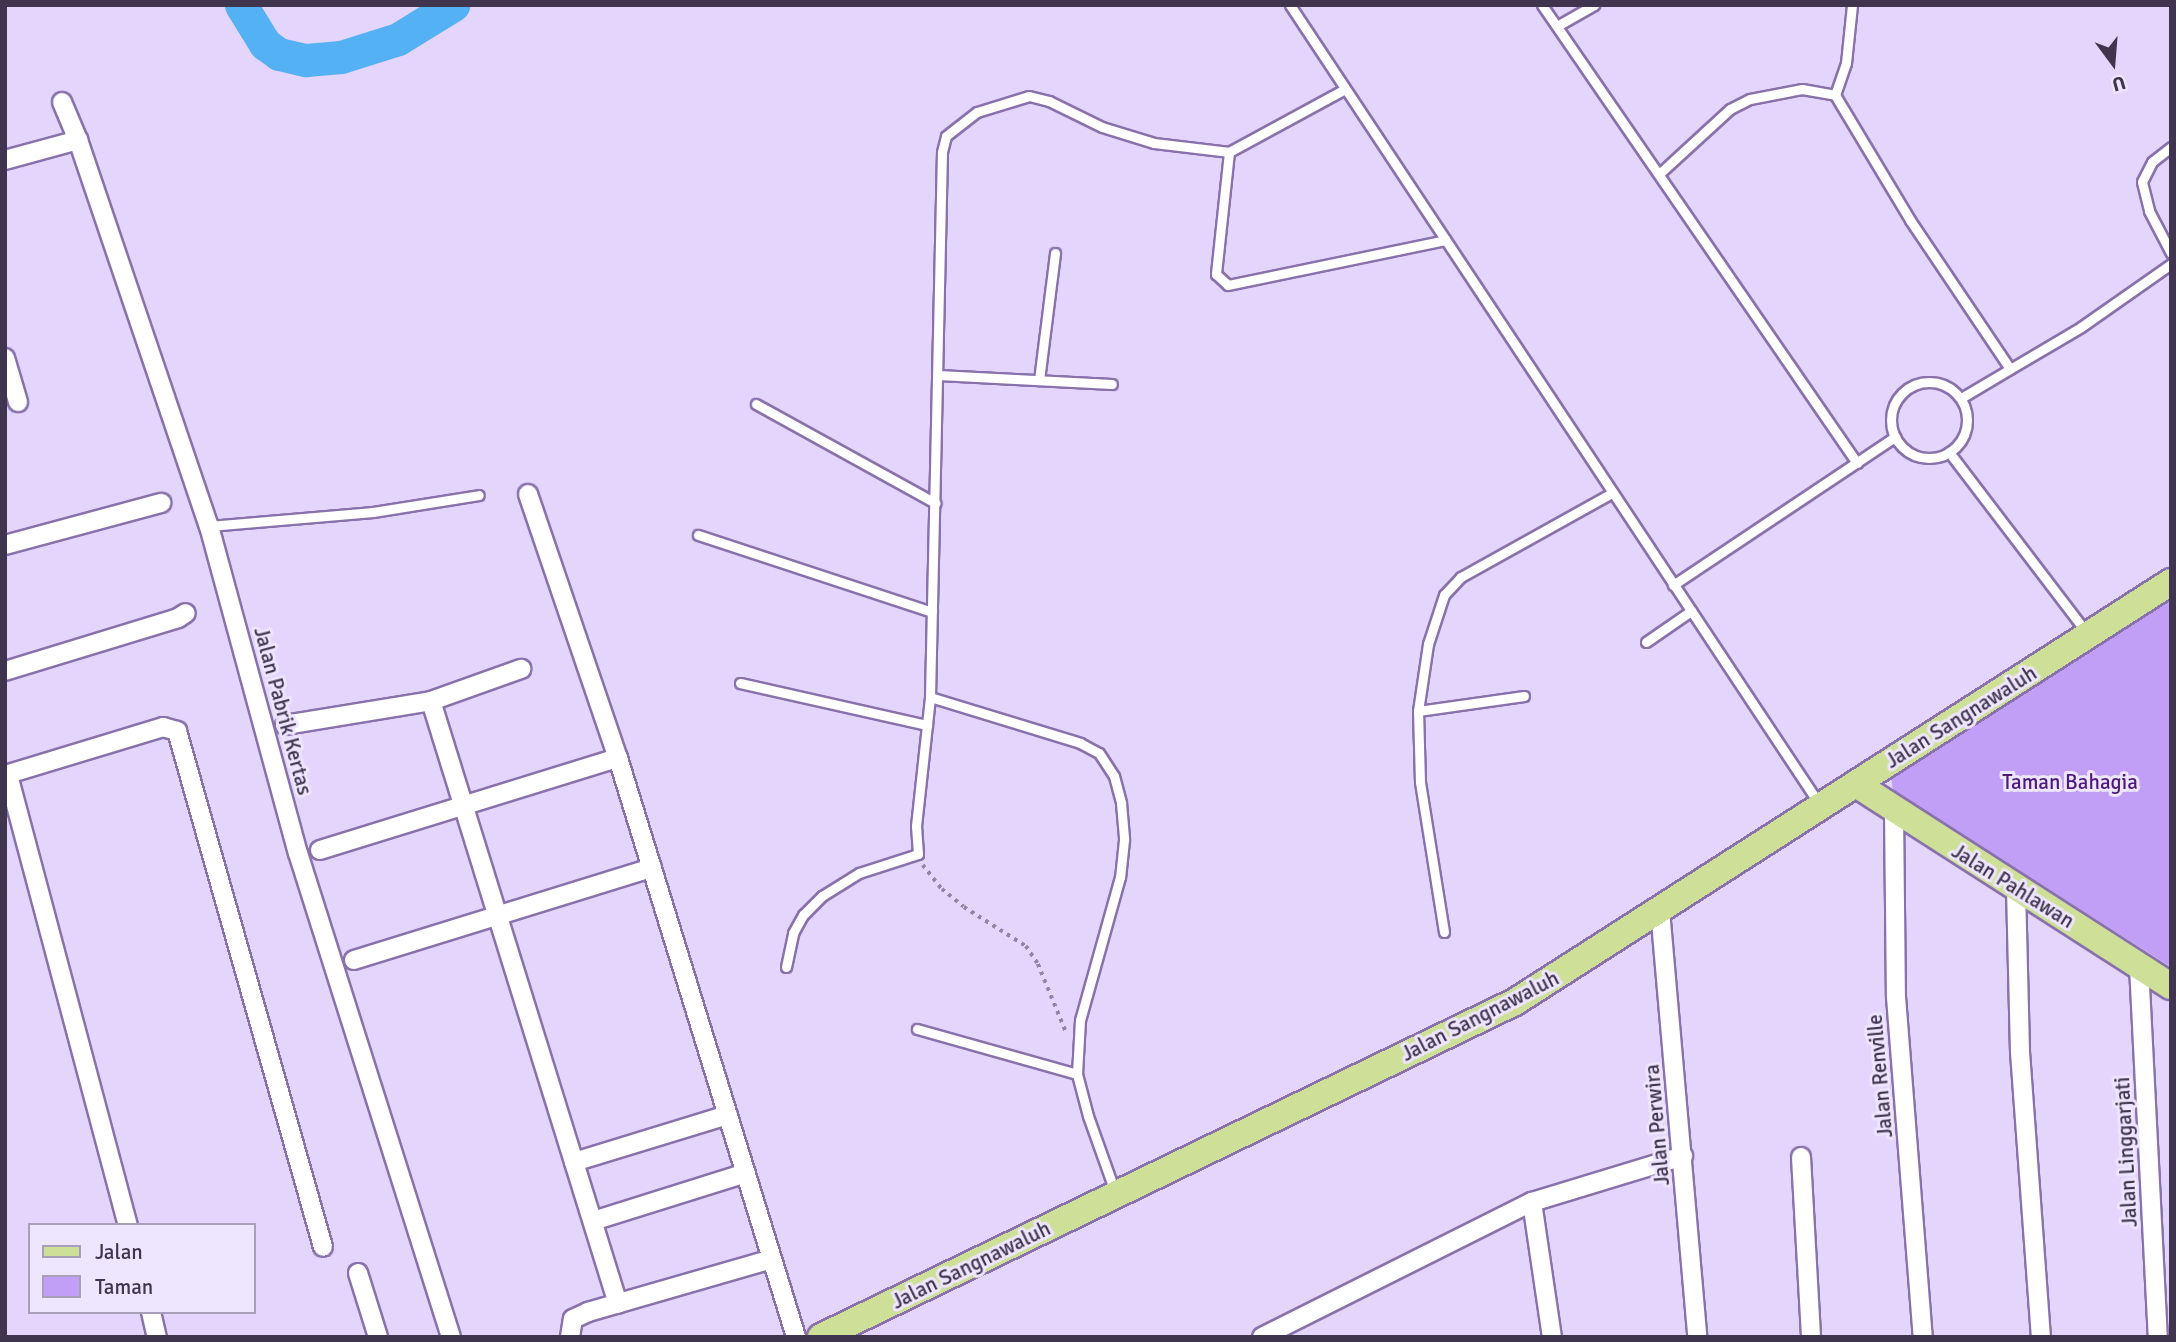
<!DOCTYPE html>
<style>
body{margin:0}
#map{position:relative;width:2176px;height:1342px;overflow:hidden;background:#e3d5fb;font-family:Signika,sans-serif}
div>[style]{position:absolute}
.green>*{inset:0;background:#c29ff6}
.river>*{height:33px;margin:-16.5px;padding:0 16.5px;transform-origin:16.5px;border-radius:16.5px;background:#54b2f4}
.path>*{height:3.5px;margin-top:-1.75px;transform-origin:0;background:repeating-linear-gradient(90deg,#9286a5 0 3.5px,transparent 0 8.5px)}
.roads{filter:drop-shadow(2px 0 #8972ac) drop-shadow(-2px 0 #8972ac) drop-shadow(0 2px #8972ac) drop-shadow(0 -2px #8972ac)}
.lane>*{height:9px;margin:-4.5px;padding:0 4.5px;transform-origin:4.5px;border-radius:4.5px;background:#fff}
.lane>.ring{margin:-4.5px;padding:0;box-sizing:content-box;background:none;border:9px solid #fff;border-radius:50%}
.street>*{height:18px;margin:-9px;padding:0 9px;transform-origin:9px;border-radius:9px;background:#fff}
.primary>*{height:26px;margin:-13px;padding:0 13px;transform-origin:13px;border-radius:13px;background:#cee098}
span{translate:-50% -50%;white-space:nowrap;text-align:center;line-height:1.15;-webkit-text-stroke:6px #eee5fe;paint-order:stroke}
.street-label{font-size:21px;color:#3f354e}
.park-label{font-size:21px;color:#4d1b7d}
.frame{position:absolute;inset:0;border:7px solid #3f354e;pointer-events:none}
.legend{position:absolute;left:28px;top:1223px;width:228px;height:91px;box-sizing:border-box;background:#eee5fe;border:2px solid #a89fb8;margin:0;padding:9px 12px;list-style:none;font-size:21px;color:#3f354e}
.legend li{display:flex;align-items:center;gap:14px;height:35px}
.legend b{width:35px;border:2px solid #a89fb8}
.north{position:absolute;left:2078px;top:28px;width:70px;height:70px;-webkit-text-stroke:5px #eee5fe;paint-order:stroke;rotate:164deg;font-size:19px;font-weight:700;line-height:28px;text-align:center;color:#3f354e}
.north::after{content:'';display:block;margin:auto;width:24px;height:32px;background:#3f354e;clip-path:polygon(50% 0,100% 100%,50% 72%,0 100%)}
</style>
<div id="map">
<div class="green">
<div style="clip-path:polygon(2171px 599px,2171px 967px,1893px 791px,1891px 776px)"></div>
</div>
<div class="river">
<div style="left:241px;top:5px;width:46px;rotate:58.4deg"></div>
<div style="left:265px;top:44px;width:17px;rotate:36deg"></div>
<div style="left:279px;top:54px;width:28px;rotate:13deg"></div>
<div style="left:306px;top:60px;width:35px;rotate:-5deg"></div>
<div style="left:341px;top:57px;width:60px;rotate:-17.5deg"></div>
<div style="left:398px;top:39px;width:65px;rotate:-31.7deg"></div>
</div>
<div class="path">
<div style="left:923px;top:865px;width:31px;rotate:52deg"></div>
<div style="left:942px;top:889px;width:28px;rotate:39deg"></div>
<div style="left:964px;top:907px;width:73px;rotate:32.2deg"></div>
<div style="left:1026px;top:946px;width:22px;rotate:56deg"></div>
<div style="left:1038px;top:964px;width:74px;rotate:67.6deg"></div>
</div>
<div class="roads">
<div class="lane">
<div style="left:1290px;top:5px;width:960px;rotate:56.48deg"></div>
<div style="left:1542px;top:5px;width:556px;rotate:55.48deg"></div>
<div style="left:1557px;top:26px;width:43px;rotate:-29.6deg"></div>
<div style="left:1835px;top:95px;width:34px;rotate:-71deg"></div>
<div style="left:1846px;top:63px;width:58px;rotate:-84.1deg"></div>
<div style="left:2171px;top:147px;width:24px;rotate:142deg"></div>
<div style="left:2152px;top:162px;width:22px;rotate:117deg"></div>
<div style="left:2142px;top:182px;width:30px;rotate:76deg"></div>
<div style="left:2149px;top:211px;width:47px;rotate:62.4deg"></div>
<div style="left:1229px;top:152px;width:123px;rotate:96.1deg"></div>
<div style="left:1216px;top:274px;width:16px;rotate:43deg"></div>
<div style="left:1228px;top:285px;width:222px;rotate:-11.7deg"></div>
<div style="left:1659px;top:174px;width:96px;rotate:-42.5deg"></div>
<div style="left:1730px;top:109px;width:22px;rotate:-27deg"></div>
<div style="left:1750px;top:99px;width:53px;rotate:-10.9deg"></div>
<div style="left:1802px;top:89px;width:34px;rotate:10deg"></div>
<div style="left:1835px;top:95px;width:146px;rotate:59deg"></div>
<div style="left:1910px;top:220px;width:179px;rotate:56.1deg"></div>
<div style="left:2010px;top:369px;width:57px;rotate:149.4deg"></div>
<div style="left:2010px;top:369px;width:82px;rotate:-30.6deg"></div>
<div style="left:2081px;top:327px;width:110px;rotate:-35deg"></div>
<div style="left:938px;top:375px;width:174px;rotate:3deg"></div>
<div style="left:1039px;top:380px;width:128px;rotate:-82.8deg"></div>
<div class="ring" style="left:1891px;top:382px;width:67px;height:67px"></div>
<div style="left:756px;top:404px;width:205px;rotate:28.9deg"></div>
<div style="left:1949px;top:452px;width:226px;rotate:52.7deg"></div>
<div style="left:209px;top:526px;width:165px;rotate:-4.9deg"></div>
<div style="left:373px;top:512px;width:107px;rotate:-9.1deg"></div>
<div style="left:698px;top:535px;width:246px;rotate:18.2deg"></div>
<div style="left:1673px;top:585px;width:267px;rotate:-33.7deg"></div>
<div style="left:1646px;top:642px;width:55px;rotate:-34.6deg"></div>
<div style="left:740px;top:683px;width:192px;rotate:12.7deg"></div>
<div style="left:930px;top:697px;width:157px;rotate:17deg"></div>
<div style="left:1080px;top:743px;width:21px;rotate:28deg"></div>
<div style="left:1099px;top:753px;width:27px;rotate:57deg"></div>
<div style="left:1114px;top:776px;width:28px;rotate:75deg"></div>
<div style="left:1121px;top:803px;width:37px;rotate:85deg"></div>
<div style="left:1124px;top:840px;width:37px;rotate:96deg"></div>
<div style="left:1120px;top:877px;width:148px;rotate:105.6deg"></div>
<div style="left:1080px;top:1020px;width:54px;rotate:93.2deg"></div>
<div style="left:1077px;top:1074px;width:43px;rotate:75.3deg"></div>
<div style="left:1088px;top:1116px;width:81px;rotate:70.4deg"></div>
<div style="left:1418px;top:711px;width:107px;rotate:-8.1deg"></div>
<div style="left:1444px;top:932px;width:152px;rotate:-99.1deg"></div>
<div style="left:1420px;top:782px;width:71px;rotate:-91.6deg"></div>
<div style="left:1418px;top:711px;width:68px;rotate:-81.5deg"></div>
<div style="left:1428px;top:644px;width:52px;rotate:-71.9deg"></div>
<div style="left:1444px;top:595px;width:25px;rotate:-47deg"></div>
<div style="left:1461px;top:577px;width:173px;rotate:-29.1deg"></div>
<div style="left:786px;top:967px;width:35px;rotate:-78deg"></div>
<div style="left:793px;top:933px;width:21px;rotate:-61deg"></div>
<div style="left:803px;top:915px;width:27px;rotate:-45deg"></div>
<div style="left:822px;top:896px;width:44px;rotate:-31.9deg"></div>
<div style="left:859px;top:873px;width:62px;rotate:-17.9deg"></div>
<div style="left:918px;top:854px;width:28px;rotate:-94deg"></div>
<div style="left:916px;top:826px;width:130px;rotate:-83.8deg"></div>
<div style="left:930px;top:697px;width:545px;rotate:-88.74deg"></div>
<div style="left:942px;top:152px;width:16px;rotate:-76deg"></div>
<div style="left:946px;top:136px;width:39px;rotate:-38deg"></div>
<div style="left:977px;top:112px;width:54px;rotate:-17.1deg"></div>
<div style="left:1029px;top:96px;width:21px;rotate:14deg"></div>
<div style="left:1049px;top:101px;width:59px;rotate:26.1deg"></div>
<div style="left:1102px;top:127px;width:54px;rotate:17.1deg"></div>
<div style="left:1154px;top:143px;width:76px;rotate:6.8deg"></div>
<div style="left:1229px;top:152px;width:132px;rotate:-28.5deg"></div>
<div style="left:917px;top:1029px;width:166px;rotate:15.7deg"></div>
</div>
<div class="street">
<div style="left:62px;top:102px;width:41px;rotate:67.2deg"></div>
<div style="left:78px;top:140px;width:408px;rotate:71.3deg"></div>
<div style="left:209px;top:526px;width:339px;rotate:74.8deg"></div>
<div style="left:298px;top:853px;width:508px;rotate:72.46deg"></div>
<div style="left:5px;top:160px;width:76px;rotate:-15.3deg"></div>
<div style="left:5px;top:358px;width:46px;rotate:73.5deg"></div>
<div style="left:528px;top:494px;width:279px;rotate:71.2deg"></div>
<div style="left:618px;top:758px;width:606px;rotate:72.91deg"></div>
<div style="left:5px;top:545px;width:162px;rotate:-15.1deg"></div>
<div style="left:5px;top:671px;width:181px;rotate:-17deg"></div>
<div style="left:178px;top:618px;width:9px;rotate:-32deg"></div>
<div style="left:431px;top:701px;width:96px;rotate:-19.6deg"></div>
<div style="left:285px;top:725px;width:148px;rotate:-9.3deg"></div>
<div style="left:431px;top:701px;width:631px;rotate:72.77deg"></div>
<div style="left:5px;top:775px;width:165px;rotate:-16.9deg"></div>
<div style="left:163px;top:727px;width:15px;rotate:16deg"></div>
<div style="left:177px;top:731px;width:536px;rotate:74.2deg"></div>
<div style="left:8px;top:775px;width:466px;rotate:75.1deg"></div>
<div style="left:1894px;top:811px;width:186px;rotate:89.4deg"></div>
<div style="left:1896px;top:997px;width:341px;rotate:85.5deg"></div>
<div style="left:320px;top:850px;width:312px;rotate:-17.2deg"></div>
<div style="left:2016px;top:888px;width:164px;rotate:88.6deg"></div>
<div style="left:2020px;top:1052px;width:286px;rotate:85.8deg"></div>
<div style="left:1660px;top:910px;width:429px;rotate:85deg"></div>
<div style="left:354px;top:960px;width:312px;rotate:-17.2deg"></div>
<div style="left:2139px;top:966px;width:371px;rotate:87.1deg"></div>
<div style="left:1801px;top:1157px;width:180px;rotate:86.8deg"></div>
<div style="left:574px;top:1162px;width:161px;rotate:-17deg"></div>
<div style="left:1532px;top:1202px;width:136px;rotate:81.6deg"></div>
<div style="left:593px;top:1221px;width:160px;rotate:-17.4deg"></div>
<div style="left:358px;top:1273px;width:67px;rotate:72.6deg"></div>
<div style="left:151px;top:1312px;width:26px;rotate:77deg"></div>
<div style="left:570px;top:1337px;width:18px;rotate:-81deg"></div>
<div style="left:573px;top:1319px;width:17px;rotate:-25deg"></div>
<div style="left:588px;top:1312px;width:191px;rotate:-16.1deg"></div>
<div style="left:1262px;top:1337px;width:302px;rotate:-26.6deg"></div>
<div style="left:1532px;top:1202px;width:158px;rotate:-16.9deg"></div>
</div>
<div class="primary">
<div style="left:1856px;top:784px;width:374px;rotate:32.7deg"></div>
<div style="left:821px;top:1337px;width:771px;rotate:-25.77deg"></div>
<div style="left:1515px;top:1002px;width:779px;rotate:-32.63deg"></div>
</div>
</div>
<div class="street-label">
<span style="left:283px;top:711px;rotate:75deg">Jalan Pabrik Kertas</span>
<span style="left:1961px;top:717px;rotate:-32deg">Jalan Sangnawaluh</span>
<span style="left:2013px;top:886px;rotate:32deg">Jalan Pahlawan</span>
<span style="left:1480px;top:1016px;rotate:-27deg">Jalan Sangnawaluh</span>
<span style="left:1880px;top:1076px;rotate:-95deg">Jalan Renville</span>
<span style="left:1657px;top:1125px;rotate:-95deg">Jalan Perwira</span>
<span style="left:2126px;top:1152px;rotate:-93deg">Jalan Linggarjati</span>
<span style="left:971px;top:1265px;rotate:-26deg">Jalan Sangnawaluh</span>
</div>
<div class="park-label">
<span style="left:2070px;top:782px">Taman Bahagia</span>
</div>
<div class="frame"></div>
<ul class="legend">
<li><b style="height:9px;background:#cee098"></b>Jalan</li>
<li><b style="height:19px;background:#c29ff6"></b>Taman</li>
</ul>
<div class="north">U</div>
</div>
